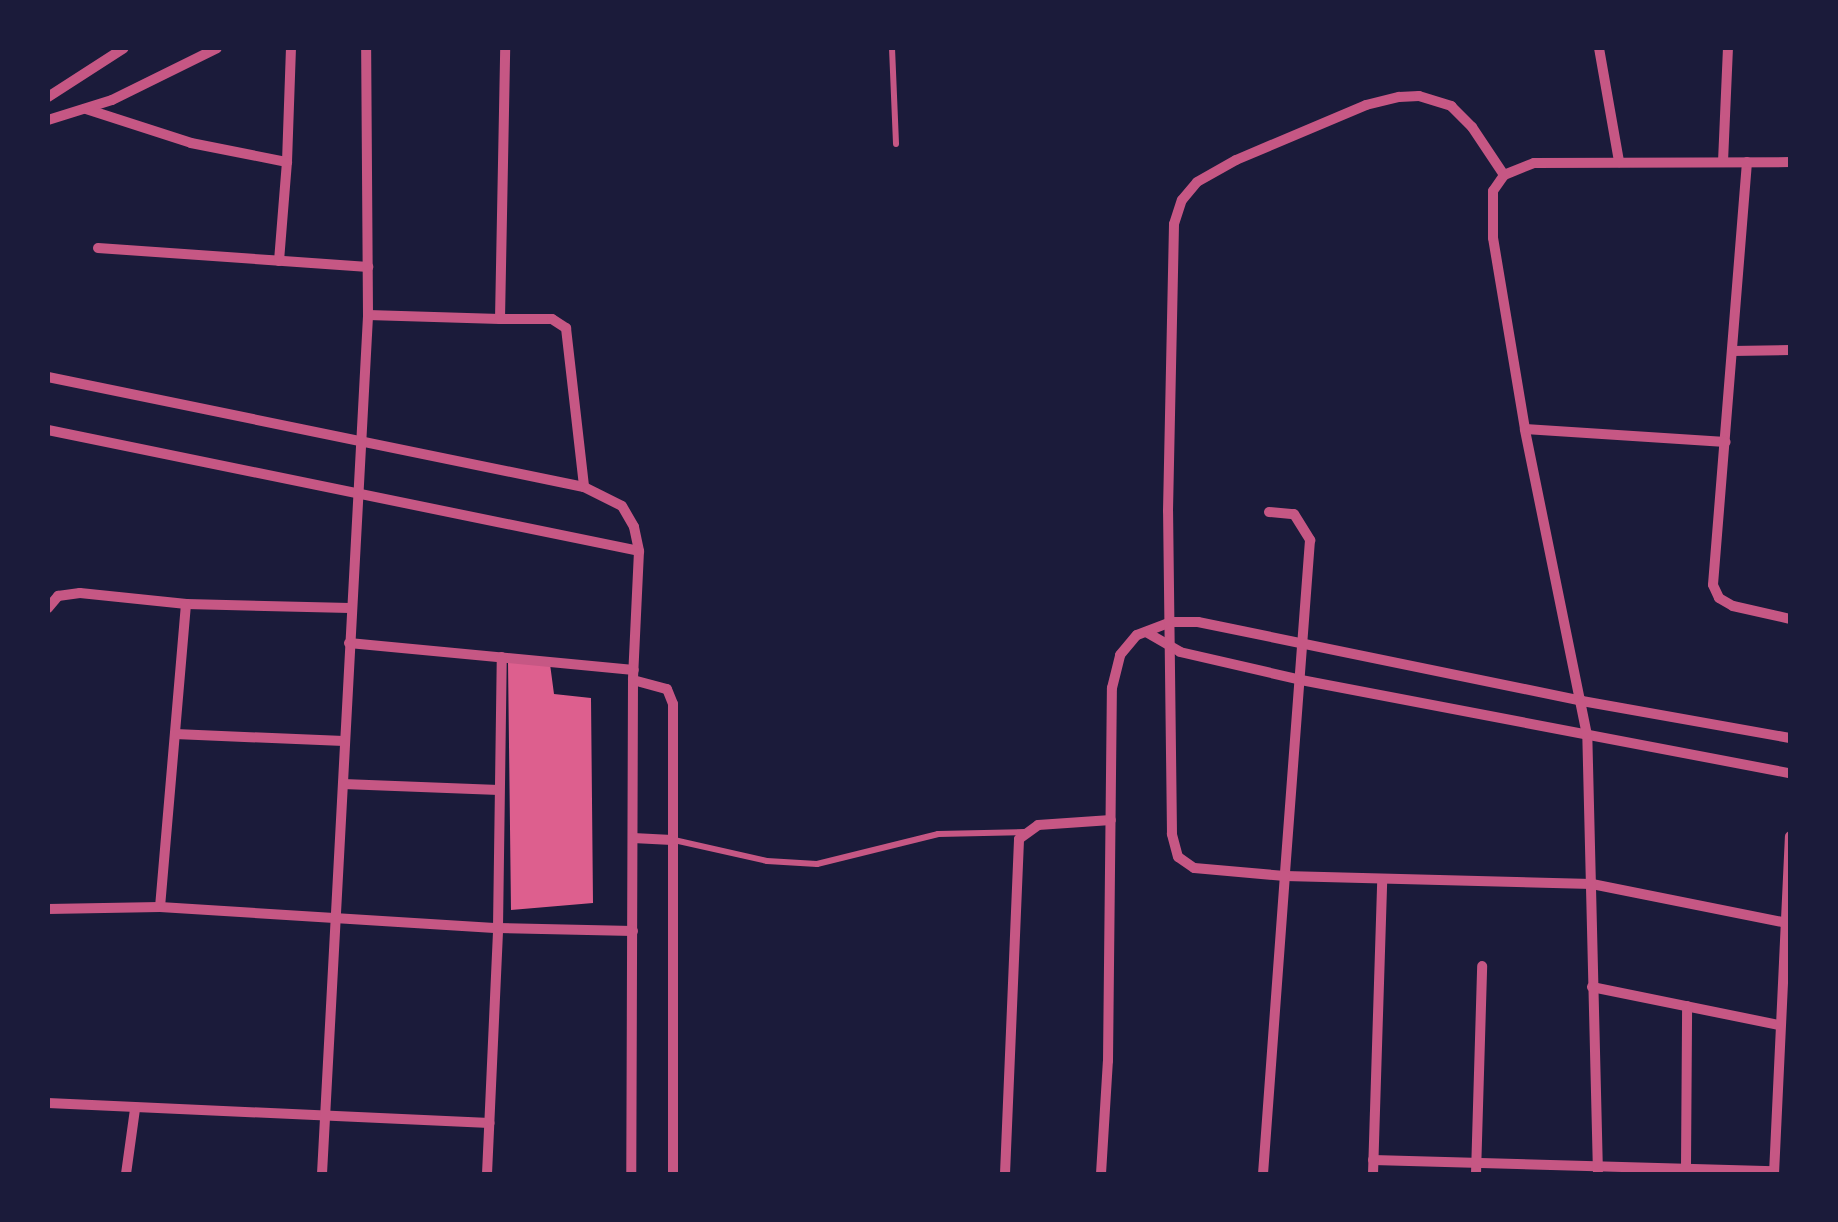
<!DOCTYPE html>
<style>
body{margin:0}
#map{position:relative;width:1838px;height:1222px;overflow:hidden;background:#1b1b3a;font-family:Ubuntu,sans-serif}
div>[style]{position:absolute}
.building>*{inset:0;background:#dd5f8e}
.service>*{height:6px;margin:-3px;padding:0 3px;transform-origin:3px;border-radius:3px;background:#c65784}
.minor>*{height:10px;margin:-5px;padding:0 5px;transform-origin:5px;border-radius:5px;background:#c65784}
span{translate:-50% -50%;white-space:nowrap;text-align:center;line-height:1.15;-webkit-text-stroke:10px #1b1b3a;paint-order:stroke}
.frame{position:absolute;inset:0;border:50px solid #1b1b3a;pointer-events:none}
</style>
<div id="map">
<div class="building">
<div style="clip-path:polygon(508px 662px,550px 664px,554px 694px,591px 698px,593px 903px,511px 910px)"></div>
</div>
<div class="service">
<div style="left:892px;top:48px;width:96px;rotate:87.6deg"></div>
<div style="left:674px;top:840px;width:95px;rotate:12.7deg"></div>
<div style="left:767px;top:861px;width:50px;rotate:3.4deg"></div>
<div style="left:817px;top:864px;width:125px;rotate:-13.9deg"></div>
<div style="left:938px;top:834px;width:86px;rotate:-1.3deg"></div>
</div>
<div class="minor">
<div style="left:1599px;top:48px;width:116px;rotate:80deg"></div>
<div style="left:48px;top:97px;width:90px;rotate:-32.8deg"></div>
<div style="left:86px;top:109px;width:110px;rotate:17.9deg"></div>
<div style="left:191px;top:143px;width:98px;rotate:11.2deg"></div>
<div style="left:287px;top:162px;width:114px;rotate:-88deg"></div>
<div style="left:48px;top:120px;width:67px;rotate:-17.4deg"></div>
<div style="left:112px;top:100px;width:117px;rotate:-26.3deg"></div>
<div style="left:1723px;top:162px;width:114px;rotate:-87.5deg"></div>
<div style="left:1747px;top:162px;width:424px;rotate:94.6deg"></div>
<div style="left:1713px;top:585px;width:14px;rotate:65deg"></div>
<div style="left:1719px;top:598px;width:16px;rotate:30deg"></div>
<div style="left:1733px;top:606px;width:58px;rotate:12.8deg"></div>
<div style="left:98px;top:248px;width:271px;rotate:4deg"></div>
<div style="left:279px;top:261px;width:99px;rotate:-85.4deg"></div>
<div style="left:368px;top:315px;width:132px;rotate:1.7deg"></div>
<div style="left:500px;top:319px;width:271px;rotate:-88.9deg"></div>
<div style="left:500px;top:319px;width:52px"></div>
<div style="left:552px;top:319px;width:17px;rotate:33deg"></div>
<div style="left:566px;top:328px;width:160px;rotate:83.5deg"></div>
<div style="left:1732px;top:351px;width:58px;rotate:-1deg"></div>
<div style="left:48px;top:377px;width:547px;rotate:11.6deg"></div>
<div style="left:584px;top:487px;width:42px;rotate:26.6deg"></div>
<div style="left:622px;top:506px;width:24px;rotate:60deg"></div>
<div style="left:634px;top:527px;width:25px;rotate:78deg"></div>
<div style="left:639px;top:551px;width:129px;rotate:92.7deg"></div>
<div style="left:633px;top:680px;width:494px;rotate:90.2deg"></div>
<div style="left:1525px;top:429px;width:201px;rotate:3.7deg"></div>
<div style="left:48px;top:430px;width:603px;rotate:11.57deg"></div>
<div style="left:1269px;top:512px;width:25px;rotate:5deg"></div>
<div style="left:1294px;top:514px;width:31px;rotate:58deg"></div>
<div style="left:1310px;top:540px;width:337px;rotate:94.3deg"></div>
<div style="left:1285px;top:876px;width:307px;rotate:1.5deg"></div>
<div style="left:1592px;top:884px;width:199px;rotate:11.3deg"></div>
<div style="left:48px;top:608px;width:16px;rotate:-50deg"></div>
<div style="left:58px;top:596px;width:22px;rotate:-8deg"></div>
<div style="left:80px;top:593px;width:107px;rotate:5.9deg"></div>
<div style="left:350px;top:608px;width:164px;rotate:-178.6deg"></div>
<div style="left:186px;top:604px;width:304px;rotate:94.9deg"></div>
<div style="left:160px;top:907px;width:339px;rotate:3.6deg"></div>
<div style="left:498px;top:928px;width:135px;rotate:1.3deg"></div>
<div style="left:1146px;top:632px;width:39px;rotate:30deg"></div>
<div style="left:1180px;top:652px;width:124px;rotate:13deg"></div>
<div style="left:1301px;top:680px;width:498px;rotate:10.8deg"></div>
<div style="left:349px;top:643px;width:286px;rotate:5.4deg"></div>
<div style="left:633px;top:680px;width:35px;rotate:15deg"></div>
<div style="left:667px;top:689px;width:16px;rotate:68deg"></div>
<div style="left:673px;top:704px;width:470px;rotate:90deg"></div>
<div style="left:175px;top:734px;width:169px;rotate:2.4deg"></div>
<div style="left:343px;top:784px;width:156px;rotate:2.2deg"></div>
<div style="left:633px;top:838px;width:39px;rotate:3deg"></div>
<div style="left:48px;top:909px;width:112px;rotate:-1deg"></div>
<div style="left:1592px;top:987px;width:190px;rotate:11.5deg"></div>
<div style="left:48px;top:1103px;width:442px;rotate:2.6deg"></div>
<div style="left:1373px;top:1160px;width:401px;rotate:1.6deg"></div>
<div style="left:1686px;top:1166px;width:160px;rotate:-89.6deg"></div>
<div style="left:126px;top:1174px;width:66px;rotate:-82.1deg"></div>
<div style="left:322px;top:1174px;width:860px;rotate:-86.93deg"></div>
<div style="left:368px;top:315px;width:267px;rotate:-90.4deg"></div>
<div style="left:487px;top:1174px;width:246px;rotate:-87.4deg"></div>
<div style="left:498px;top:928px;width:271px;rotate:-89.2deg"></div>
<div style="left:1005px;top:1174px;width:335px;rotate:-87.6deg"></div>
<div style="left:1019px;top:839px;width:24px;rotate:-36deg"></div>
<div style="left:1038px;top:825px;width:73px;rotate:-3.9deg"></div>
<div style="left:1101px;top:1174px;width:113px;rotate:-86.5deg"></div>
<div style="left:1108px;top:1061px;width:373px;rotate:-89.4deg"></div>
<div style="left:1112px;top:688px;width:34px;rotate:-76deg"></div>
<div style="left:1120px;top:655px;width:26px;rotate:-50deg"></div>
<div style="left:1137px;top:635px;width:36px;rotate:-21deg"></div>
<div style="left:1171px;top:622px;width:27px"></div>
<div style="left:1198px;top:622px;width:392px;rotate:11.6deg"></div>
<div style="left:1582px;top:701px;width:211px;rotate:10.1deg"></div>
<div style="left:1263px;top:1174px;width:299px;rotate:-85.8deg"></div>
<div style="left:1285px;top:876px;width:91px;rotate:-175deg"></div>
<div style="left:1194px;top:868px;width:19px;rotate:-145deg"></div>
<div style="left:1178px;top:857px;width:24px;rotate:-105deg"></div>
<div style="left:1172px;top:834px;width:323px;rotate:-90.7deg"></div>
<div style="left:1168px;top:511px;width:287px;rotate:-88.8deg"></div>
<div style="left:1174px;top:224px;width:25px;rotate:-72deg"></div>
<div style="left:1182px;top:200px;width:23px;rotate:-50deg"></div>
<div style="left:1197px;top:182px;width:45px;rotate:-29.4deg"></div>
<div style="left:1236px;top:160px;width:141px;rotate:-22.9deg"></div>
<div style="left:1366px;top:105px;width:34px;rotate:-14deg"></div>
<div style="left:1399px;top:97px;width:20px;rotate:-3deg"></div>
<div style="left:1419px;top:96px;width:34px;rotate:17deg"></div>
<div style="left:1451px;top:106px;width:30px;rotate:45deg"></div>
<div style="left:1472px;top:127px;width:58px;rotate:56.3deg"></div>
<div style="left:1373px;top:1174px;width:294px;rotate:-88.2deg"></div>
<div style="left:1476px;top:1174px;width:208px;rotate:-88.3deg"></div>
<div style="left:1598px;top:1174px;width:439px;rotate:-91.4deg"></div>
<div style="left:1587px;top:735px;width:312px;rotate:-101.5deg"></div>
<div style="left:1525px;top:429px;width:194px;rotate:-99.5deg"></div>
<div style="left:1493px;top:238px;width:47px;rotate:-90deg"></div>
<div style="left:1493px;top:191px;width:19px;rotate:-55deg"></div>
<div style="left:1504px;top:175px;width:32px;rotate:-22deg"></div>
<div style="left:1534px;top:163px;width:256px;rotate:-0.2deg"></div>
<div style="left:1774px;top:1174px;width:338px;rotate:-87.3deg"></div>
</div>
<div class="frame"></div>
</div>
